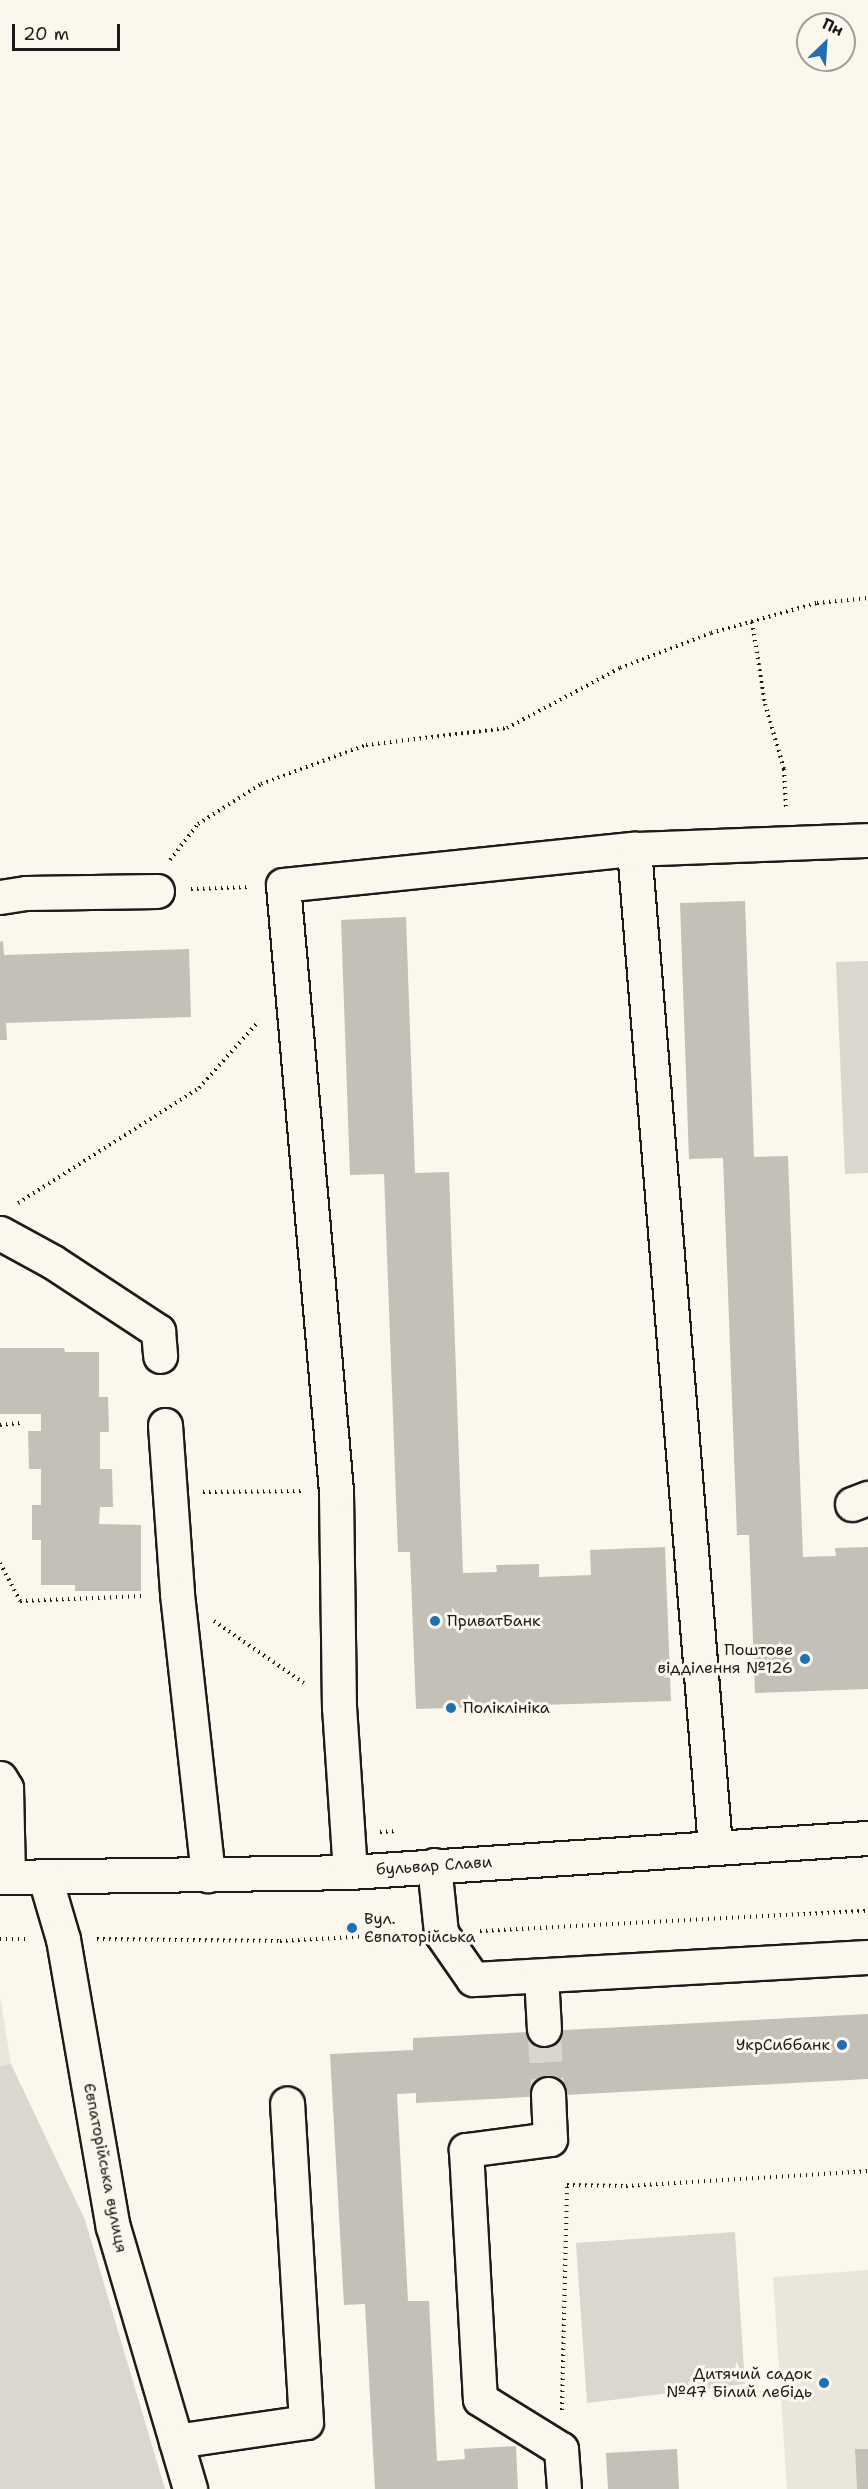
<!DOCTYPE html>
<meta charset="utf-8">
<style>
body{margin:0}
#map{position:relative;width:868px;height:2489px;overflow:hidden;background:#fbf7ec;font-family:"Shantell Sans",sans-serif}
div>[style]{position:absolute}
.built>*{inset:0;background:#eae6dc}
.green>*{inset:0;background:#dad7ce}
.building>*{inset:0;background:#c3c0b8}
.minor-tunnel>*{height:33px;margin-top:-16.5px;transform-origin:0;background:repeating-linear-gradient(90deg,#dad6cd 0 33px,transparent 0 49px)}
.path>*{height:4px;margin-top:-2px;transform-origin:0;background:repeating-linear-gradient(90deg,#1c1c1c 0 1.5px,transparent 0 6px)}
.roads{filter:drop-shadow(2px 0 #1c1c1c) drop-shadow(-2px 0 #1c1c1c) drop-shadow(0 2px #1c1c1c) drop-shadow(0 -2px #1c1c1c)}
.minor>*{height:33px;margin:-16.5px;padding:0 16.5px;transform-origin:16.5px;border-radius:16.5px;background:#fbf7ec}
.dots>*{width:16px;height:16px;translate:-50% -50%;box-sizing:border-box;border:3px solid #fbf7ec;border-radius:50%}
span{translate:-50% -50%;white-space:nowrap;text-align:center;line-height:1.15;-webkit-text-stroke:6px #fbf7ec;paint-order:stroke}
.poi-label{font-size:16px;color:#1c1c1c}
.left{translate:0 -50%;text-align:left}
.right{translate:-100% -50%;text-align:right}
.street-label{font-size:16px;color:#1c1c1c}
.north{position:absolute;left:796px;top:12px;width:60px;height:60px;box-sizing:border-box;background:#fbf7ec;border:2px solid #a29f99;border-radius:50%;rotate:25deg;font-size:16px;font-weight:700;line-height:24px;text-align:center;color:#1c1c1c}
.north::after{content:'';display:block;margin:auto;width:21px;height:27px;background:#1f6fb2;clip-path:polygon(50% 0,100% 100%,50% 72%,0 100%)}
.scale{position:absolute;left:12px;top:24px;width:108px;height:27px;box-sizing:border-box;border:3px solid #1c1c1c;border-top:0;padding-left:8px;font-size:18px;line-height:21px;white-space:nowrap;color:#1c1c1c;-webkit-text-stroke:4px #fbf7ec;paint-order:stroke}
</style>
<div id="map">
<div class="built">
<div style="clip-path:polygon(0 1996px,11px 2064px,0 2066px)"></div>
<div style="clip-path:polygon(868px 2270px,868px 2489px,787px 2489px,773px 2277px)"></div>
</div>
<div class="green">
<div style="clip-path:polygon(868px 961px,868px 1173px,845px 1174px,836px 962px)"></div>
<div style="clip-path:polygon(11px 2064px,85px 2220px,165px 2489px,0 2489px,0 2066px)"></div>
<div style="clip-path:polygon(735px 2232px,745px 2384px,587px 2403px,576px 2243px)"></div>
</div>
<div class="building">
<div style="clip-path:polygon(745px 901px,754px 1157px,788px 1156px,803px 1557px,836px 1556px,835px 1548px,868px 1547px,868px 1689px,755px 1693px,749px 1535px,737px 1535px,723px 1158px,689px 1159px,680px 903px)"></div>
<div style="clip-path:polygon(406px 917px,415px 1173px,449px 1172px,463px 1573px,497px 1572px,496px 1565px,539px 1564px,539px 1577px,591px 1575px,590px 1550px,665px 1547px,671px 1701px,416px 1709px,410px 1552px,398px 1552px,384px 1174px,350px 1175px,341px 920px)"></div>
<div style="clip-path:polygon(3px 941px,4px 955px,189px 949px,191px 1017px,6px 1023px,7px 1040px,0 1040px,0 942px)"></div>
<div style="clip-path:polygon(0 1348px,64px 1348px,65px 1352px,99px 1352px,99px 1397px,108px 1397px,109px 1432px,100px 1432px,100px 1469px,112px 1469px,113px 1507px,100px 1507px,99px 1524px,141px 1525px,141px 1591px,75px 1591px,75px 1585px,41px 1585px,41px 1540px,32px 1540px,32px 1505px,41px 1505px,41px 1469px,29px 1469px,28px 1431px,41px 1431px,41px 1414px,0 1414px)"></div>
<div style="clip-path:polygon(868px 2014px,868px 2079px,416px 2103px,416px 2093px,397px 2094px,408px 2301px,429px 2301px,437px 2461px,465px 2459px,464px 2449px,516px 2446px,518px 2489px,375px 2489px,365px 2304px,344px 2305px,330px 2054px,413px 2050px,413px 2038px)"></div>
<div style="clip-path:polygon(677px 2449px,679px 2489px,608px 2489px,606px 2453px)"></div>
<div style="clip-path:polygon(855px 2449px,868px 2449px,868px 2489px,857px 2489px)"></div>
</div>
<div class="minor-tunnel">
<div style="left:544px;top:2029px;width:65px;rotate:86.5deg"></div>
</div>
<div class="path">
<div style="left:752px;top:622px;width:83px;rotate:81deg"></div>
<div style="left:765px;top:704px;width:68px;rotate:73.7deg"></div>
<div style="left:784px;top:769px;width:40px;rotate:87.1deg"></div>
<div style="left:170px;top:860px;width:46px;rotate:-52.1deg"></div>
<div style="left:198px;top:824px;width:75px;rotate:-32.4deg"></div>
<div style="left:261px;top:784px;width:112px;rotate:-20.4deg"></div>
<div style="left:366px;top:745px;width:142px;rotate:-6.9deg"></div>
<div style="left:507px;top:728px;width:128px;rotate:-28deg"></div>
<div style="left:620px;top:668px;width:97px;rotate:-21deg"></div>
<div style="left:711px;top:633px;width:110px;rotate:-15.8deg"></div>
<div style="left:817px;top:603px;width:51px;rotate:-5.6deg"></div>
<div style="left:191px;top:889px;width:59px;rotate:-1.9deg"></div>
<div style="left:18px;top:1203px;width:214px;rotate:-32.4deg"></div>
<div style="left:199px;top:1088px;width:90px;rotate:-48.2deg"></div>
<div style="left:0;top:1425px;width:20px;rotate:-6deg"></div>
<div style="left:203px;top:1492px;width:98px;rotate:-0.6deg"></div>
<div style="left:0;top:1563px;width:43px;rotate:62.2deg"></div>
<div style="left:20px;top:1601px;width:123px;rotate:-2.3deg"></div>
<div style="left:214px;top:1621px;width:109px;rotate:34.6deg"></div>
<div style="left:380px;top:1832px;width:17px;rotate:-3deg"></div>
<div style="left:480px;top:1931px;width:389px;rotate:-3deg"></div>
<div style="left:0;top:1939px;width:26px"></div>
<div style="left:97px;top:1939px;width:183px;rotate:0.6deg"></div>
<div style="left:280px;top:1941px;width:127px;rotate:-3.2deg"></div>
<div style="left:562px;top:2410px;width:225px;rotate:-88.7deg"></div>
<div style="left:567px;top:2185px;width:59px;rotate:1deg"></div>
<div style="left:626px;top:2186px;width:242px;rotate:-3.5deg"></div>
</div>
<div class="roads">
<div class="minor">
<div style="left:634px;top:849px;width:1000px;rotate:85.36deg"></div>
<div style="left:0;top:897px;width:26px;rotate:-9deg"></div>
<div style="left:26px;top:893px;width:131px;rotate:-0.9deg"></div>
<div style="left:0;top:1233px;width:60px;rotate:28.7deg"></div>
<div style="left:53px;top:1262px;width:126px;rotate:33.3deg"></div>
<div style="left:158px;top:1331px;width:25px;rotate:85deg"></div>
<div style="left:165px;top:1425px;width:169px;rotate:85.9deg"></div>
<div style="left:177px;top:1594px;width:283px;rotate:83.7deg"></div>
<div style="left:852px;top:1504px;width:17px;rotate:-21deg"></div>
<div style="left:0;top:1778px;width:12px;rotate:59deg"></div>
<div style="left:6px;top:1788px;width:89px;rotate:88.7deg"></div>
<div style="left:434px;top:1865px;width:68px;rotate:84.1deg"></div>
<div style="left:441px;top:1933px;width:56px;rotate:55.2deg"></div>
<div style="left:473px;top:1979px;width:396px;rotate:-3.2deg"></div>
<div style="left:350px;top:1872px;width:164px;rotate:-93.8deg"></div>
<div style="left:339px;top:1708px;width:217px;rotate:-90.8deg"></div>
<div style="left:336px;top:1491px;width:608px;rotate:-95deg"></div>
<div style="left:283px;top:885px;width:353px;rotate:-5.9deg"></div>
<div style="left:634px;top:849px;width:234px;rotate:-2.2deg"></div>
<div style="left:0;top:1877px;width:350px;rotate:-0.8deg"></div>
<div style="left:350px;top:1872px;width:519px;rotate:-3.76deg"></div>
<div style="left:45px;top:1878px;width:64px;rotate:73.6deg"></div>
<div style="left:63px;top:1939px;width:292px;rotate:80.2deg"></div>
<div style="left:113px;top:2227px;width:273px;rotate:73.6deg"></div>
<div style="left:541px;top:1976px;width:53px;rotate:86.8deg"></div>
<div style="left:548px;top:2094px;width:45px;rotate:87.5deg"></div>
<div style="left:550px;top:2139px;width:85px;rotate:172.5deg"></div>
<div style="left:466px;top:2150px;width:249px;rotate:86.8deg"></div>
<div style="left:480px;top:2399px;width:95px;rotate:31.7deg"></div>
<div style="left:561px;top:2449px;width:40px;rotate:85.7deg"></div>
<div style="left:176px;top:2441px;width:131px;rotate:-8.3deg"></div>
<div style="left:306px;top:2422px;width:319px;rotate:-93.4deg"></div>
</div>
</div>
<div class="dots">
<div style="left:435px;top:1621px;background:#1f6fb2"></div>
<div style="left:805px;top:1659px;background:#1f6fb2"></div>
<div style="left:451px;top:1708px;background:#1f6fb2"></div>
<div style="left:352px;top:1928px;background:#1f6fb2"></div>
<div style="left:842px;top:2045px;background:#1f6fb2"></div>
<div style="left:824px;top:2383px;background:#1f6fb2"></div>
</div>
<div class="poi-label">
<span class="left" style="left:447px;top:1621px">ПриватБанк</span>
<span class="right" style="left:793px;top:1659px">Поштове<br>відділення №126</span>
<span class="left" style="left:463px;top:1708px">Поліклініка</span>
<span class="left" style="left:364px;top:1928px">Вул.<br>Євпаторійська</span>
<span class="right" style="left:830px;top:2045px">УкрСиббанк</span>
<span class="right" style="left:812px;top:2383px">Дитячий садок<br>№47 Білий лебідь</span>
</div>
<div class="street-label">
<span style="left:434px;top:1866px;rotate:-4deg">бульвар Слави</span>
<span style="left:105px;top:2168px;rotate:79deg">Євпаторійська вулиця</span>
</div>
<div class="north">Пн</div>
<div class="scale">20 m</div>
</div>
